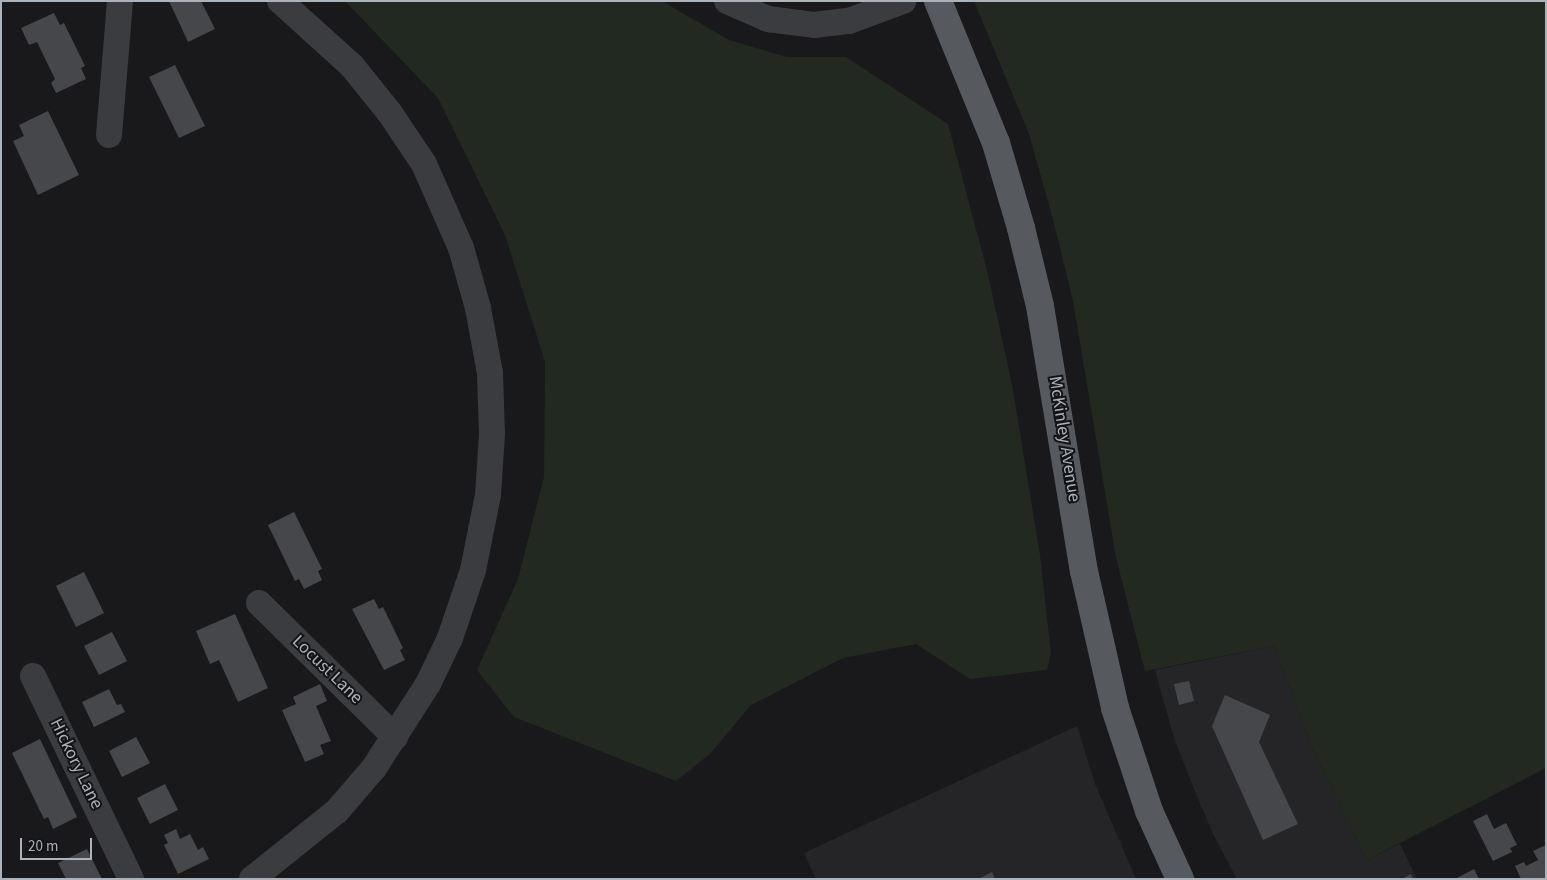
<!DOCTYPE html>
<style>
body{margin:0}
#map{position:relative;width:1547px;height:880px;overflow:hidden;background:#19191b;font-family:"Source Sans 3",sans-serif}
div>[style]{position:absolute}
.built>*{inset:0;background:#252528}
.green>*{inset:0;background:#212921}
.building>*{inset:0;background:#46474b}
.minor>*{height:26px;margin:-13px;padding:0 13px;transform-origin:13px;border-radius:13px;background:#3a3c40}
.primary>*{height:28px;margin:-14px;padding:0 14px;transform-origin:14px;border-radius:14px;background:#56595e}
span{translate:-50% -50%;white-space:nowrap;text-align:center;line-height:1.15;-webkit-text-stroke:4px #141416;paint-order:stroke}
.street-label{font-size:18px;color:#acb2ba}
.frame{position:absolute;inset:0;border:2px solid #acb2ba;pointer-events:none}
.scale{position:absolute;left:20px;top:838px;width:72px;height:22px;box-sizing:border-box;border:2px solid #acb2ba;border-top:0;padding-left:6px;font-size:15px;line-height:18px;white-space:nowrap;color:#acb2ba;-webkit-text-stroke:4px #141416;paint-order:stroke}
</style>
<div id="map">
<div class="built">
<div style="clip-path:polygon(1274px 646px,1312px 748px,1367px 860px,1400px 844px,1417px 879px,1237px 879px,1214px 836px,1194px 789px,1174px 738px,1155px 670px)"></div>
<div style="clip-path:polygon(1077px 726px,1095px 784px,1136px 879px,816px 879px,804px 853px)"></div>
</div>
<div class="green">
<div style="clip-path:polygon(345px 1px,662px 1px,729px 40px,787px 57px,846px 57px,948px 124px,988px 274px,1013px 390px,1040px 555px,1051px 653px,1047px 670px,970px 679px,916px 644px,843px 658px,751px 705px,711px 753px,676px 781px,514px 717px,477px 670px,518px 579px,544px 477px,545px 362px,505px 235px,438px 98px)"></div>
<div style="clip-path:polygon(974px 1px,1546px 1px,1546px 768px,1367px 860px,1312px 748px,1274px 646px,1145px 671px,1116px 558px,1073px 301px,1054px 223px,1029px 134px)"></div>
</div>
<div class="building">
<div style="clip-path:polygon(169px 1px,201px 1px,215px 29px,188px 42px)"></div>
<div style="clip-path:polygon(54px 13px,60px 25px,64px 23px,85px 66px,81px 68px,86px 79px,56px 93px,51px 83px,55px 79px,37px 42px,29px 45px,21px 28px)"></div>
<div style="clip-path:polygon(175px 65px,205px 126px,179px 138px,149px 77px)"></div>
<div style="clip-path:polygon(48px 111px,79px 175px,38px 195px,13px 141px,24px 136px,19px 125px)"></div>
<div style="clip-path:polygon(294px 512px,322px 569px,318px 571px,322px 580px,304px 589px,299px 579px,295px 581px,268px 525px)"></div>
<div style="clip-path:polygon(84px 572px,104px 613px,76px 627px,56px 586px)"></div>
<div style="clip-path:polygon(374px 599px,379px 609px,383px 607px,403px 648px,400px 650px,405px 660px,384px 670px,352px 609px)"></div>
<div style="clip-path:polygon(235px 614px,268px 688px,238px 702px,219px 660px,210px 664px,196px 631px)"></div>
<div style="clip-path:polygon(112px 632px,127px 661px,99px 675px,84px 646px)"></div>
<div style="clip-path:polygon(1189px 681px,1194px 701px,1179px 705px,1174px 684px)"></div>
<div style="clip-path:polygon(320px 684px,327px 701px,316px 706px,331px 741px,320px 745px,324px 754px,305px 762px,282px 710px,296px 704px,293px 697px)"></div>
<div style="clip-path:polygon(109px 689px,117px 705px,121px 704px,125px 712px,94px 727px,82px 702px)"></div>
<div style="clip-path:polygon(1225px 695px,1270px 715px,1259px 742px,1298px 824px,1263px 840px,1212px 726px)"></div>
<div style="clip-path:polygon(136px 737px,150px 763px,122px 777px,109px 751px)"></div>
<div style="clip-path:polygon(40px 739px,77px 817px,53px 829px,48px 817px,44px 819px,12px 753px)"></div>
<div style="clip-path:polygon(165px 784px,178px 810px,150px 824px,137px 798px)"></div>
<div style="clip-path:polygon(1487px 814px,1494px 829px,1506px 823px,1517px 845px,1510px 848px,1512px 852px,1493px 861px,1473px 821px)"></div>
<div style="clip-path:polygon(176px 829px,180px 839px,190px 834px,198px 850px,203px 847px,209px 859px,178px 874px,164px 845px,168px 843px,164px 835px)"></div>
<div style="clip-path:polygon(1546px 845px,1546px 879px,1521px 879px,1515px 866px,1524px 862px,1526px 866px,1538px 860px,1533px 851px)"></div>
<div style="clip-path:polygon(87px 849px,102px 879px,66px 879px,58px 863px)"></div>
<div style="clip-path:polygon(1474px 869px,1479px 879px,1455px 879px)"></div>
<div style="clip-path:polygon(992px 872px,995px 879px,978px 879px)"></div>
<div style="clip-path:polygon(1411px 874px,1413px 879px,1402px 879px)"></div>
</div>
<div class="minor">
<div style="left:727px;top:1px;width:45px;rotate:23.7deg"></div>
<div style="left:768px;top:19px;width:46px;rotate:7.4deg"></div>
<div style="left:814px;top:25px;width:35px;rotate:-7deg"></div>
<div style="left:849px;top:21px;width:58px;rotate:-20.3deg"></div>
<div style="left:109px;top:135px;width:134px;rotate:-85.3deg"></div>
<div style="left:259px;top:603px;width:191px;rotate:44.6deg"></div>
<div style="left:33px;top:676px;width:225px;rotate:64.2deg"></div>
<div style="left:252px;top:879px;width:109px;rotate:-38.7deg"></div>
<div style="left:337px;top:811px;width:57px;rotate:-49.3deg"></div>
<div style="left:374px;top:768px;width:100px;rotate:-57.3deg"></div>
<div style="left:428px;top:684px;width:51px;rotate:-64.4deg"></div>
<div style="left:450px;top:638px;width:72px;rotate:-71.3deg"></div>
<div style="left:473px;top:570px;width:76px;rotate:-78.7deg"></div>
<div style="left:488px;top:495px;width:61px;rotate:-86.2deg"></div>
<div style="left:492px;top:434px;width:61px;rotate:-91.9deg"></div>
<div style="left:490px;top:373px;width:66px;rotate:-100.5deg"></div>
<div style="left:478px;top:308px;width:62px;rotate:-105.8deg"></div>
<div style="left:461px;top:248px;width:92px;rotate:-113.8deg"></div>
<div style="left:424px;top:164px;width:63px;rotate:-123.9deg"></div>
<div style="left:389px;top:112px;width:59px;rotate:-128.8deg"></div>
<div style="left:352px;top:66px;width:97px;rotate:-137.9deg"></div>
</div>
<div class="primary">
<div style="left:938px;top:1px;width:153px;rotate:67.8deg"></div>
<div style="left:996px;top:143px;width:89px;rotate:73.6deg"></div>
<div style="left:1021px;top:228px;width:80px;rotate:76.3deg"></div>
<div style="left:1040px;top:306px;width:269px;rotate:80.6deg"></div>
<div style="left:1084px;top:571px;width:140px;rotate:77.2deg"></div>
<div style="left:1115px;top:708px;width:108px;rotate:71.7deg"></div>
<div style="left:1149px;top:811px;width:75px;rotate:65.5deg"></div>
</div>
<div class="street-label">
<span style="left:1064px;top:439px;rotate:81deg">McKinley Avenue</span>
<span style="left:327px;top:670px;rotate:44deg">Locust Lane</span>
<span style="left:76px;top:764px;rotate:64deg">Hickory Lane</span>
</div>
<div class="frame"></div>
<div class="scale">20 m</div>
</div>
